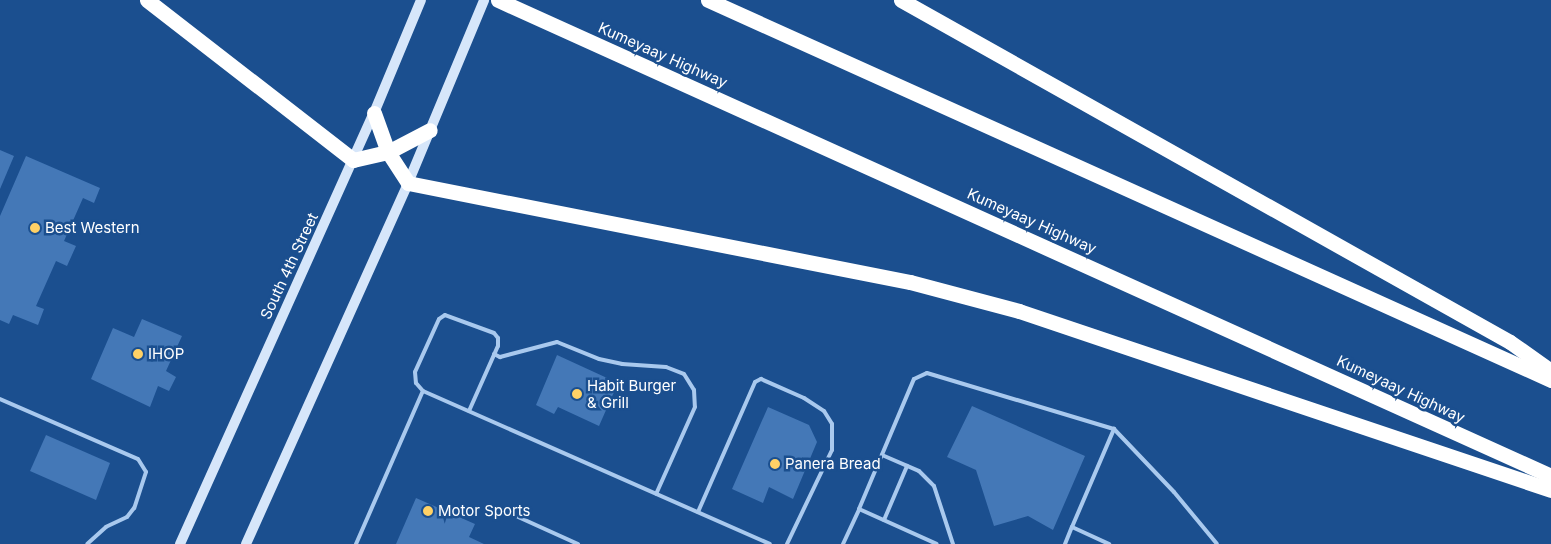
<!DOCTYPE html>
<style>
body{margin:0}
#map{position:relative;width:1551px;height:544px;overflow:hidden;background:#1b4f8f;font-family:Inter,sans-serif}
div>[style]{position:absolute}
.building>*{inset:0;background:#4478b7}
.service>*{height:4px;margin:-2px;padding:0 2px;transform-origin:2px;border-radius:2px;background:#a9c9ee}
.secondary>*{height:10px;margin:-5px;padding:0 5px;transform-origin:5px;border-radius:5px;background:#d6e6fa}
.motorway>*{height:15px;margin:-7.5px;padding:0 7.5px;transform-origin:7.5px;border-radius:7.5px;background:#fff}
.dots>*{width:14px;height:14px;translate:-50% -50%;box-sizing:border-box;border:2px solid #1b4f8f;border-radius:50%}
span{translate:-50% -50%;white-space:nowrap;text-align:center;line-height:1.15;-webkit-text-stroke:5px #1b4f8f;paint-order:stroke}
.street-label{font-size:15px;color:#fff}
.poi-label{font-size:15px;color:#fff}
.left{translate:0 -50%;text-align:left}
</style>
<div id="map">
<div class="building">
<div style="clip-path:polygon(0 150px,14px 156px,0 189px)"></div>
<div style="clip-path:polygon(26px 156px,100px 188px,94px 203px,83px 198px,64px 241px,76px 246px,67px 266px,56px 261px,36px 306px,44px 309px,38px 325px,13px 315px,9px 324px,0 320px,0 216px)"></div>
<div style="clip-path:polygon(142px 319px,182px 336px,166px 371px,176px 377px,169px 391px,158px 386px,150px 407px,91px 379px,113px 328px,134px 337px)"></div>
<div style="clip-path:polygon(557px 355px,618px 383px,599px 426px,558px 407px,554px 414px,536px 405px)"></div>
<div style="clip-path:polygon(972px 406px,1085px 456px,1053px 530px,1028px 516px,994px 526px,976px 470px,947px 457px)"></div>
<div style="clip-path:polygon(768px 407px,809px 425px,817px 442px,793px 499px,769px 487px,763px 503px,732px 489px)"></div>
<div style="clip-path:polygon(46px 435px,110px 463px,96px 500px,30px 471px)"></div>
<div style="clip-path:polygon(416px 498px,475px 524px,469px 537px,484px 544px,396px 544px)"></div>
</div>
<div class="service">
<div style="left:494px;top:354px;width:7px;rotate:27deg"></div>
<div style="left:500px;top:357px;width:59px;rotate:-14.7deg"></div>
<div style="left:557px;top:342px;width:45px;rotate:22deg"></div>
<div style="left:599px;top:359px;width:24px;rotate:12deg"></div>
<div style="left:622px;top:364px;width:44px;rotate:3.9deg"></div>
<div style="left:666px;top:367px;width:19px;rotate:21deg"></div>
<div style="left:684px;top:374px;width:19px;rotate:58deg"></div>
<div style="left:694px;top:390px;width:17px;rotate:87deg"></div>
<div style="left:695px;top:407px;width:95px;rotate:114.1deg"></div>
<div style="left:0;top:399px;width:150px;rotate:23.5deg"></div>
<div style="left:138px;top:459px;width:15px;rotate:58deg"></div>
<div style="left:146px;top:472px;width:38px;rotate:108deg"></div>
<div style="left:134px;top:508px;width:11px;rotate:128deg"></div>
<div style="left:127px;top:517px;width:23px;rotate:155deg"></div>
<div style="left:106px;top:527px;width:25px;rotate:138deg"></div>
<div style="left:469px;top:411px;width:71px;rotate:-66deg"></div>
<div style="left:498px;top:346px;width:8px;rotate:-90deg"></div>
<div style="left:498px;top:338px;width:6px;rotate:-129deg"></div>
<div style="left:494px;top:333px;width:52px;rotate:-159.8deg"></div>
<div style="left:445px;top:315px;width:7px;rotate:146deg"></div>
<div style="left:439px;top:319px;width:58px;rotate:114.4deg"></div>
<div style="left:415px;top:372px;width:11px;rotate:85deg"></div>
<div style="left:416px;top:383px;width:11px;rotate:49deg"></div>
<div style="left:423px;top:391px;width:379px;rotate:23.8deg"></div>
<div style="left:882px;top:455px;width:40px;rotate:23.4deg"></div>
<div style="left:919px;top:471px;width:21px;rotate:45deg"></div>
<div style="left:934px;top:486px;width:61px;rotate:71.9deg"></div>
<div style="left:496px;top:507px;width:90px;rotate:24.3deg"></div>
<div style="left:859px;top:509px;width:141px;rotate:-67.1deg"></div>
<div style="left:914px;top:379px;width:14px;rotate:-25deg"></div>
<div style="left:927px;top:373px;width:195px;rotate:16.7deg"></div>
<div style="left:1114px;top:429px;width:87px;rotate:46.4deg"></div>
<div style="left:1174px;top:492px;width:67px;rotate:50.4deg"></div>
<div style="left:698px;top:512px;width:142px;rotate:-66.3deg"></div>
<div style="left:755px;top:382px;width:7px;rotate:-27deg"></div>
<div style="left:761px;top:379px;width:47px;rotate:23.8deg"></div>
<div style="left:804px;top:398px;width:24px;rotate:33deg"></div>
<div style="left:824px;top:411px;width:15px;rotate:58deg"></div>
<div style="left:832px;top:424px;width:26px;rotate:90deg"></div>
<div style="left:832px;top:450px;width:104px;rotate:115.6deg"></div>
<div style="left:884px;top:520px;width:59px;rotate:-66.9deg"></div>
<div style="left:1072px;top:527px;width:107px;rotate:-66.8deg"></div>
<div style="left:356px;top:544px;width:167px;rotate:-66.4deg"></div>
<div style="left:843px;top:544px;width:38px;rotate:-65deg"></div>
<div style="left:859px;top:509px;width:85px;rotate:24.2deg"></div>
<div style="left:1065px;top:544px;width:18px;rotate:-68deg"></div>
<div style="left:1072px;top:527px;width:41px;rotate:24.7deg"></div>
</div>
<div class="secondary">
<div style="left:180px;top:544px;width:473px;rotate:-65.8deg"></div>
<div style="left:374px;top:113px;width:122px;rotate:-67.4deg"></div>
<div style="left:246px;top:544px;width:396px;rotate:-65.8deg"></div>
<div style="left:408px;top:183px;width:198px;rotate:-67.4deg"></div>
</div>
<div class="motorway">
<div style="left:147px;top:0;width:261px;rotate:37.8deg"></div>
<div style="left:353px;top:160px;width:36px;rotate:-13deg"></div>
<div style="left:388px;top:152px;width:47px;rotate:-27.6deg"></div>
<div style="left:498px;top:0;width:1156px;rotate:24.32deg"></div>
<div style="left:708px;top:0;width:925px;rotate:24.26deg"></div>
<div style="left:901px;top:0;width:698px;rotate:29.32deg"></div>
<div style="left:1510px;top:342px;width:50px;rotate:35.3deg"></div>
<div style="left:374px;top:113px;width:41px;rotate:70.3deg"></div>
<div style="left:388px;top:152px;width:37px;rotate:57deg"></div>
<div style="left:408px;top:183px;width:512px;rotate:11.16deg"></div>
<div style="left:910px;top:282px;width:113px;rotate:14.9deg"></div>
<div style="left:1019px;top:311px;width:561px;rotate:18.6deg"></div>
</div>
<div class="dots">
<div style="left:35px;top:228px;background:#ffd166"></div>
<div style="left:138px;top:354px;background:#ffd166"></div>
<div style="left:577px;top:394px;background:#ffd166"></div>
<div style="left:775px;top:464px;background:#ffd166"></div>
<div style="left:428px;top:511px;background:#ffd166"></div>
</div>
<div class="street-label">
<span style="left:663px;top:55px;rotate:24deg">Kumeyaay Highway</span>
<span style="left:1032px;top:221px;rotate:24deg">Kumeyaay Highway</span>
<span style="left:289px;top:266px;rotate:-65deg">South 4th Street</span>
<span style="left:1401px;top:389px;rotate:25deg">Kumeyaay Highway</span>
</div>
<div class="poi-label">
<span class="left" style="left:45px;top:228px">Best Western</span>
<span class="left" style="left:148px;top:354px">IHOP</span>
<span class="left" style="left:587px;top:394px">Habit Burger<br>&amp; Grill</span>
<span class="left" style="left:785px;top:464px">Panera Bread</span>
<span class="left" style="left:438px;top:511px">Motor Sports</span>
</div>
</div>
